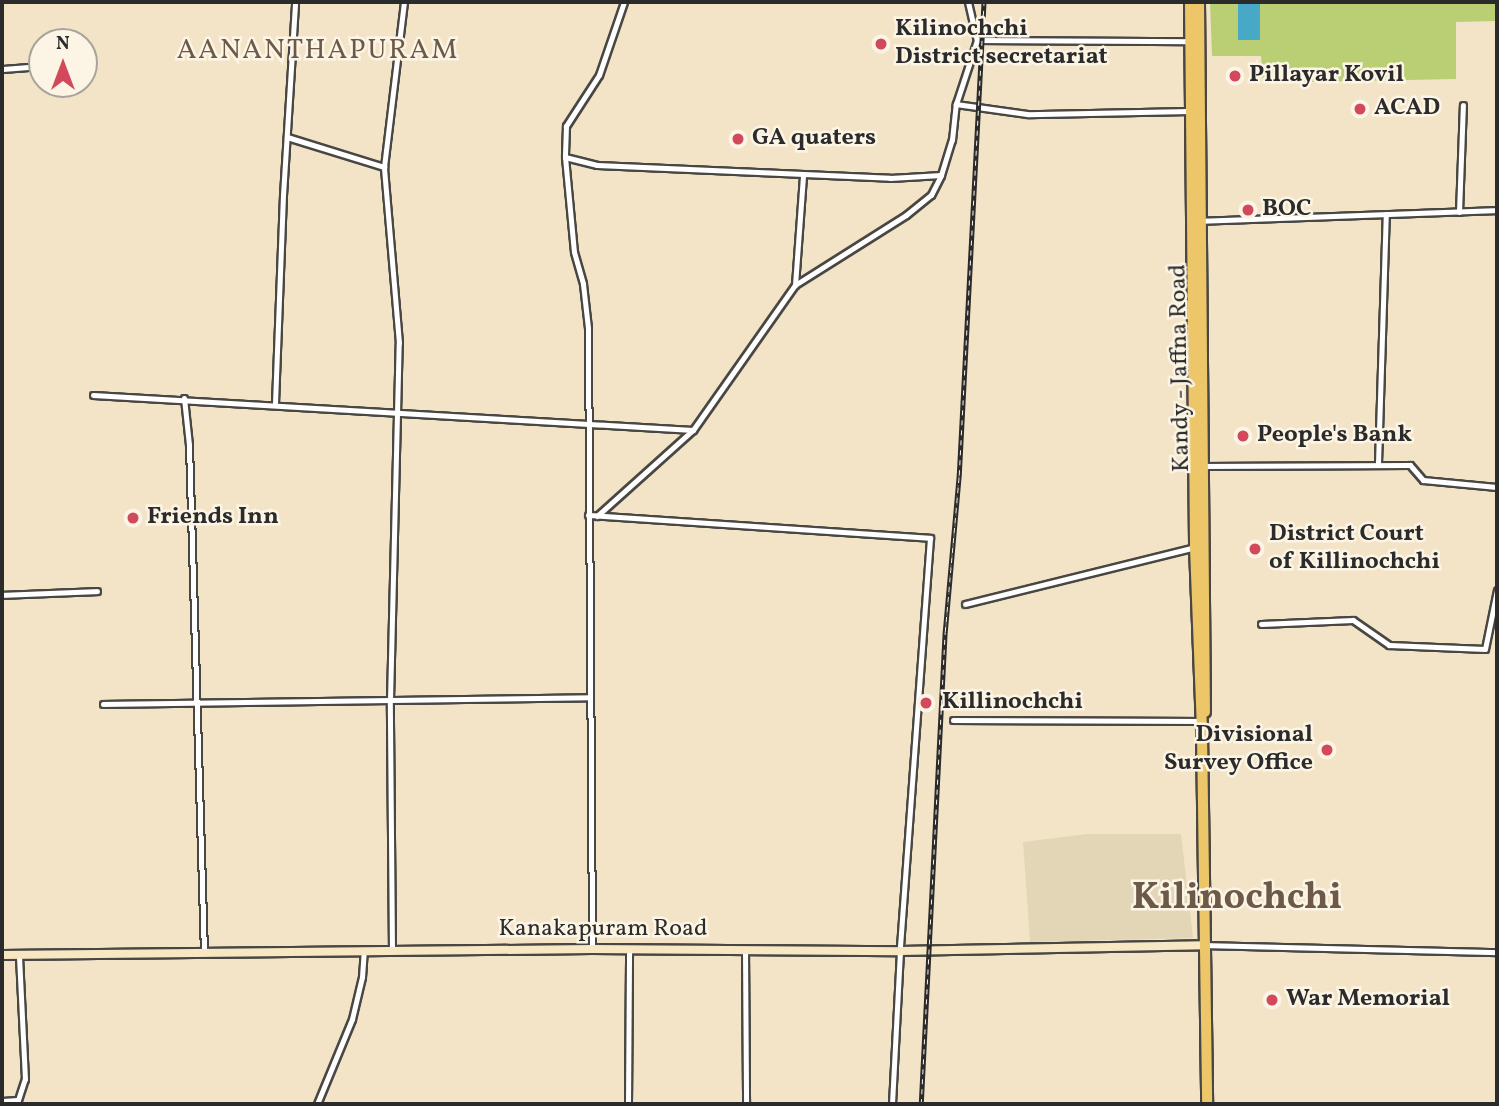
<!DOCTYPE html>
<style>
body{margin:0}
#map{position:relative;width:1499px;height:1106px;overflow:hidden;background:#f3e4c8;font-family:Vollkorn,serif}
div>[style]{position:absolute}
.built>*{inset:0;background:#e3d6b7}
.green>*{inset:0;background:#bacf73}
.water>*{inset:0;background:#47a9c6}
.roads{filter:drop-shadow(2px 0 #494743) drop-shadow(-2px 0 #494743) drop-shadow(0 2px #494743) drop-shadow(0 -2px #494743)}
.street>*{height:5px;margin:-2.5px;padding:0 2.5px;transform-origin:2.5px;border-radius:2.5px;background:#fff}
.secondary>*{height:8px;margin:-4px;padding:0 4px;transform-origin:4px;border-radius:4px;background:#f7e8c3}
.highway>*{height:10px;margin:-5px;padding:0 5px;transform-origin:5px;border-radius:5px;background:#ecc669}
.rail>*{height:4.5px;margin-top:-2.25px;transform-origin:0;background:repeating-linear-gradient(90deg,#fcf5e5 0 5px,#2b2b2b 0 10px);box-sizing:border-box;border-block:2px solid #2b2b2b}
.dots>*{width:19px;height:19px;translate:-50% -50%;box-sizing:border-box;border:4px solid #fcf5e5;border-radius:50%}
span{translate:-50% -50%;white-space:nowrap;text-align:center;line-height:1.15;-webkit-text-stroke:5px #fcf5e5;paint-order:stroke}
.poi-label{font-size:24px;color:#2b2b2b;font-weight:700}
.left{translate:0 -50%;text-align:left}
.right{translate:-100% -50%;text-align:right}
.street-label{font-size:24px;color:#2b2b2b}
.quarter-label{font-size:28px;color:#6c5948;letter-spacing:2px}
.town-label{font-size:38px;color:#6c5948;font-weight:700}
.frame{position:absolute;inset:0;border:4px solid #2b2b2b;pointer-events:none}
.north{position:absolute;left:28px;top:28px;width:70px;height:70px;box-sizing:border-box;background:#fcf5e5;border:2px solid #a8a49b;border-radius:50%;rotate:0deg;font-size:19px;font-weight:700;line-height:28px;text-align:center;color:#2b2b2b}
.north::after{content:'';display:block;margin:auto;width:24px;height:32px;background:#d1495b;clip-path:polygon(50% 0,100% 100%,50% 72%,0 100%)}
</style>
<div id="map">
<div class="built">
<div style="clip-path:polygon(1087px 834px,1181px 834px,1193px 938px,1030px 942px,1023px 842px)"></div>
</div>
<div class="green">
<div style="clip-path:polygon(1210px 2px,1497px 2px,1497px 21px,1456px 22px,1456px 79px,1263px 83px,1261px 56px,1212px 56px)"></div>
</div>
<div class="water">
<div style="clip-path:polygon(1238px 2px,1260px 2px,1260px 40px,1238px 40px)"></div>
</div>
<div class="roads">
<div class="street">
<div style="left:624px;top:2px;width:77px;rotate:108.9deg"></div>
<div style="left:599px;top:75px;width:61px;rotate:122.9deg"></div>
<div style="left:566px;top:126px;width:31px;rotate:92deg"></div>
<div style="left:565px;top:157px;width:33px;rotate:14deg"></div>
<div style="left:597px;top:165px;width:293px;rotate:2.5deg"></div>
<div style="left:890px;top:178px;width:51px;rotate:-3.4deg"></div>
<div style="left:941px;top:175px;width:37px;rotate:-73deg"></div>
<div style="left:952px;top:140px;width:36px;rotate:-84deg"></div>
<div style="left:968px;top:2px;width:39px;rotate:77deg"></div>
<div style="left:2px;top:69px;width:40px;rotate:-4.3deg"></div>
<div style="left:1190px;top:111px;width:163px;rotate:178.9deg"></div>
<div style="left:1027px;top:114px;width:72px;rotate:-172deg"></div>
<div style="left:956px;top:104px;width:67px;rotate:-71.8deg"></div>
<div style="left:977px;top:40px;width:216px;rotate:0.3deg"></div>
<div style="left:287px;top:137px;width:102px;rotate:17.2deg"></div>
<div style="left:565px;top:157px;width:95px;rotate:84.6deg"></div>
<div style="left:574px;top:252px;width:33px;rotate:74deg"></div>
<div style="left:583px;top:284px;width:44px;rotate:83.5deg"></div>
<div style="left:588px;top:328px;width:621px;rotate:89.63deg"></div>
<div style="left:1459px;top:212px;width:107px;rotate:-87.9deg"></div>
<div style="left:1198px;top:221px;width:299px;rotate:-2.1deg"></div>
<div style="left:795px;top:285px;width:110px;rotate:-85.8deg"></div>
<div style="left:93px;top:395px;width:601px;rotate:3.34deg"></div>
<div style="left:184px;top:398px;width:47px;rotate:83.9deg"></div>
<div style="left:189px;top:445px;width:508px;rotate:88.31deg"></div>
<div style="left:275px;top:403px;width:208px;rotate:-87.8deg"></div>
<div style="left:283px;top:195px;width:193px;rotate:-86.4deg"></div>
<div style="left:1378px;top:463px;width:249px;rotate:-88.2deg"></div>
<div style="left:1201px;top:466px;width:209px;rotate:-0.3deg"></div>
<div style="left:1410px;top:465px;width:20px;rotate:49deg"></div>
<div style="left:1423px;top:480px;width:74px;rotate:5.4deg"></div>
<div style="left:588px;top:515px;width:343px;rotate:3.8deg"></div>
<div style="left:930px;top:538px;width:414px;rotate:94.2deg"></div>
<div style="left:900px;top:951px;width:153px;rotate:93deg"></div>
<div style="left:597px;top:516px;width:129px;rotate:-41.9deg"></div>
<div style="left:693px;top:430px;width:177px;rotate:-54.9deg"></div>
<div style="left:795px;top:285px;width:131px;rotate:-32.2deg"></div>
<div style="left:906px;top:215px;width:32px;rotate:-39deg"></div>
<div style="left:931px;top:195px;width:22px;rotate:-63deg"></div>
<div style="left:2px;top:595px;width:95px;rotate:-2.4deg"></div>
<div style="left:965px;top:604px;width:237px;rotate:-13.9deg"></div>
<div style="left:1261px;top:624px;width:92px;rotate:-2.5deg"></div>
<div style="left:1353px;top:620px;width:44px;rotate:34.8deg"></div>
<div style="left:1389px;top:645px;width:96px;rotate:2.4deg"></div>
<div style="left:1485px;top:649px;width:60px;rotate:-78.5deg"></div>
<div style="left:103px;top:704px;width:487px;rotate:-0.8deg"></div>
<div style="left:953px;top:720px;width:249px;rotate:0.2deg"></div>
<div style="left:1204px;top:945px;width:293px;rotate:1.4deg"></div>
<div style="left:745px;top:950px;width:154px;rotate:89.6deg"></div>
<div style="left:392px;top:951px;width:251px;rotate:-90.5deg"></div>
<div style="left:390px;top:700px;width:357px;rotate:-88.6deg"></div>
<div style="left:399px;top:343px;width:177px;rotate:-94.9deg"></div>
<div style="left:384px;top:167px;width:166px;rotate:-83.1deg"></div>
<div style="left:2px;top:1101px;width:16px;rotate:-4deg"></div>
<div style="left:18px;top:1100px;width:22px;rotate:-72deg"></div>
<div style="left:25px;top:1079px;width:124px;rotate:-92.8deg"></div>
<div style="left:317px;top:1104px;width:92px;rotate:-67.6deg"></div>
<div style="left:352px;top:1019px;width:43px;rotate:-76.6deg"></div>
<div style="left:362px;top:977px;width:26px;rotate:-86deg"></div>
<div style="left:628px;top:1104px;width:155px;rotate:-89.6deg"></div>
</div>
<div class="secondary">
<div style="left:2px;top:955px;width:590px;rotate:-0.58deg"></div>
<div style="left:592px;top:949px;width:308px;rotate:0.4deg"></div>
<div style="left:900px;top:951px;width:304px;rotate:-1.1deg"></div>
</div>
<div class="highway">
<div style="left:1190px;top:2px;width:545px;rotate:89.47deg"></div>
<div style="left:1195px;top:547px;width:186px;rotate:87.8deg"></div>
<div style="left:1202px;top:733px;width:371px;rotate:89.2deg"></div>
<div style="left:1199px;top:2px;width:710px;rotate:89.52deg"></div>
</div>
</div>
<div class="rail">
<div style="left:921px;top:1104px;width:473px;rotate:-87.1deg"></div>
<div style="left:945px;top:632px;width:158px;rotate:-84.9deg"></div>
<div style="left:959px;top:475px;width:474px;rotate:-87deg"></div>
</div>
<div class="dots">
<div style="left:881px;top:44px;background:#d1495b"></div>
<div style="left:1235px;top:76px;background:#d1495b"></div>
<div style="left:1360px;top:109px;background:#d1495b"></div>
<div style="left:738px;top:139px;background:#d1495b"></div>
<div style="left:1248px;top:210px;background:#d1495b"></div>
<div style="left:1243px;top:436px;background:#d1495b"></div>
<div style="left:133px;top:518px;background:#d1495b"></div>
<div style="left:1255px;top:549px;background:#d1495b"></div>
<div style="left:926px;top:703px;background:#d1495b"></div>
<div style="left:1327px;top:750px;background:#d1495b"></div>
<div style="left:1272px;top:1000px;background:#d1495b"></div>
</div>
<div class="poi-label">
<span class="left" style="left:895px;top:44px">Kilinochchi<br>District secretariat</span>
<span class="left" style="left:1249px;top:76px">Pillayar Kovil</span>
<span class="left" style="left:1374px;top:109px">ACAD</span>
<span class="left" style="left:752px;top:139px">GA quaters</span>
<span class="left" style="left:1262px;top:210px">BOC</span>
<span class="left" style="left:1257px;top:436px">People's Bank</span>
<span class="left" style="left:147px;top:518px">Friends Inn</span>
<span class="left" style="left:1269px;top:549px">District Court<br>of Killinochchi</span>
<span class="left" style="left:942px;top:703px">Killinochchi</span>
<span class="right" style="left:1313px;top:750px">Divisional<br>Survey Office</span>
<span class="left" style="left:1286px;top:1000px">War Memorial</span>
</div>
<div class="street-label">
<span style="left:1181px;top:368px;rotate:-91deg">Kandy - Jaffna Road</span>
<span style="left:603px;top:930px">Kanakapuram Road</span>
</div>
<div class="quarter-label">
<span style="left:318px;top:51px">AANANTHAPURAM</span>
</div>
<div class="town-label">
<span style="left:1237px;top:899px">Kilinochchi</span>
</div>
<div class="frame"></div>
<div class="north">N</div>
</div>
